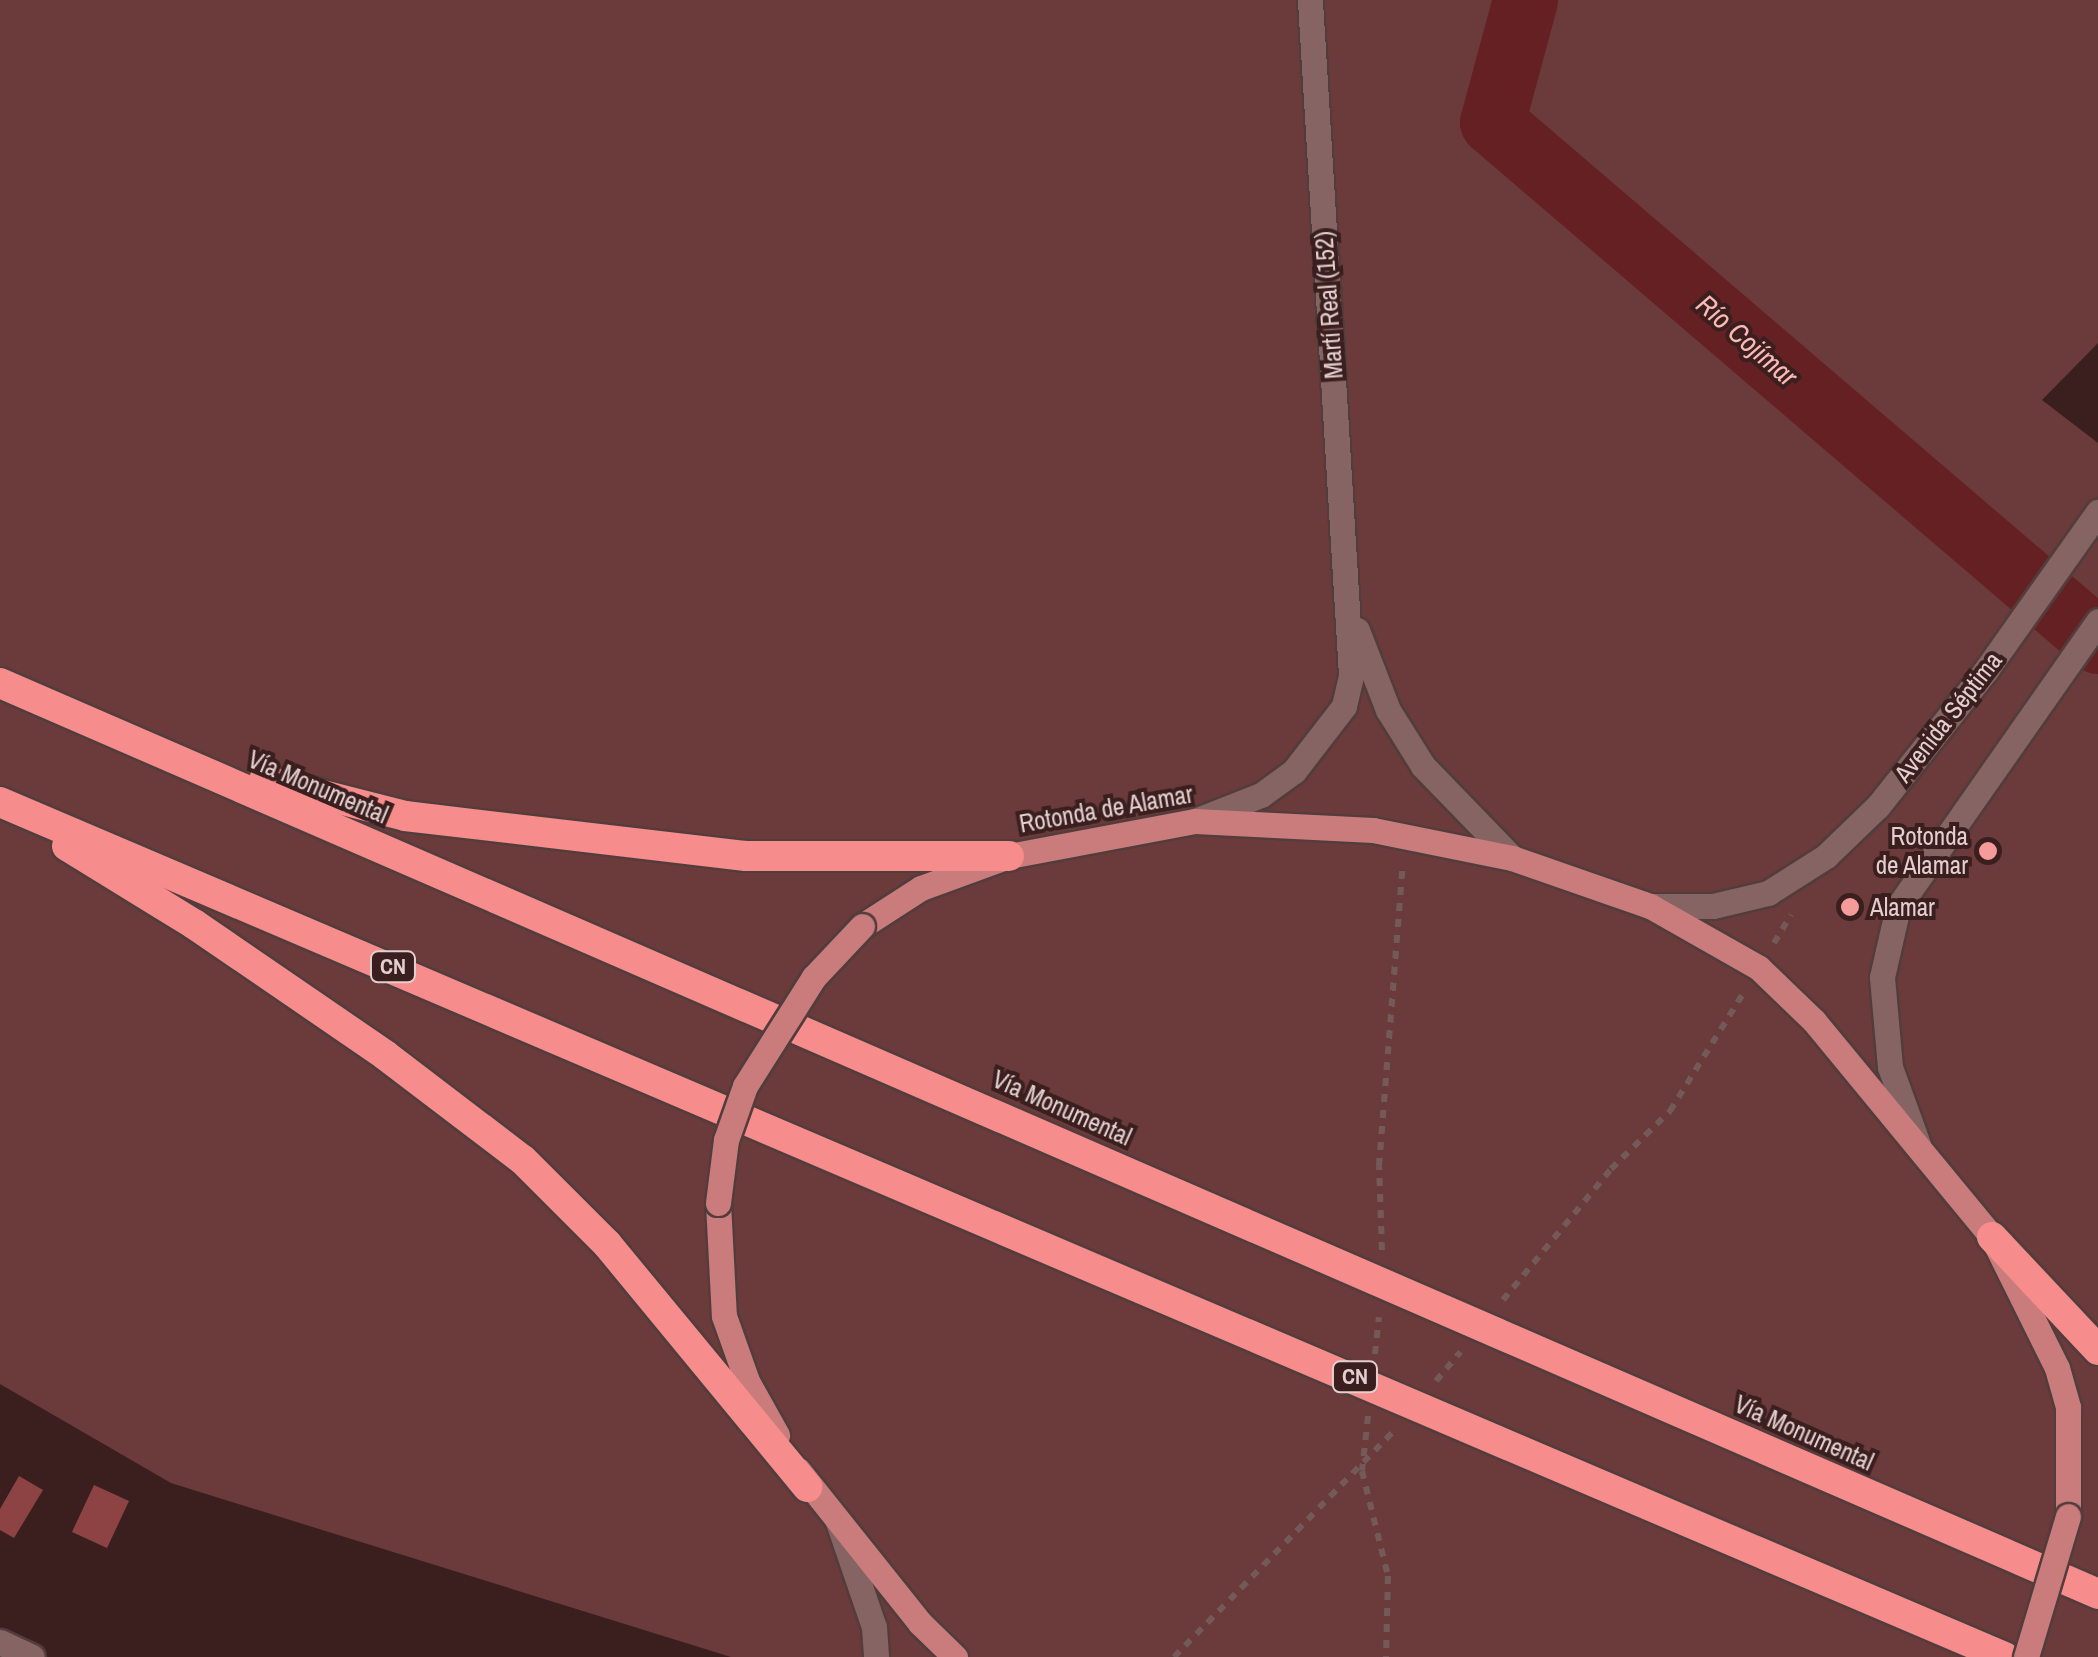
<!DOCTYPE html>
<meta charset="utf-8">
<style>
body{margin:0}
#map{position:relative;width:2098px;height:1657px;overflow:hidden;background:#3b1f1f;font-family:"Archivo Narrow",sans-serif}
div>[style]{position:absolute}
.green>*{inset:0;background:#6b3b3b}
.river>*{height:65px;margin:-32.5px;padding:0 32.5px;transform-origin:32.5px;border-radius:32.5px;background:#652023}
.building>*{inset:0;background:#8d4344}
.path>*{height:6px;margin-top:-3px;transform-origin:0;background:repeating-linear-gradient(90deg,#735a59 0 8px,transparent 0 16px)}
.roads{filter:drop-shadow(2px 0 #533c3c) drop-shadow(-2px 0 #533c3c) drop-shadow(0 2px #533c3c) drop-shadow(0 -2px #533c3c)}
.minor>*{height:25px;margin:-12.5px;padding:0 12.5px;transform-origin:12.5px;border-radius:12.5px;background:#856463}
.secondary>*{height:25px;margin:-12.5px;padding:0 12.5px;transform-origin:12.5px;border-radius:12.5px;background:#856463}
.primary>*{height:25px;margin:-12.5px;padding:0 12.5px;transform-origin:12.5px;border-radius:12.5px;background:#c97c7b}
.motorway>*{height:30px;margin:-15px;padding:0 15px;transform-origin:15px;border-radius:15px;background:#f68c8b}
.bridges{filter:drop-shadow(2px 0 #533c3c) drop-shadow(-2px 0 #533c3c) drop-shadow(0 2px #533c3c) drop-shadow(0 -2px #533c3c)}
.primary-bridge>*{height:25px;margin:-12.5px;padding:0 12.5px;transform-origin:12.5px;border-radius:12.5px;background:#c97c7b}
.dots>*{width:28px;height:28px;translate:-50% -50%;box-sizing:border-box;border:5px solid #3b1f1f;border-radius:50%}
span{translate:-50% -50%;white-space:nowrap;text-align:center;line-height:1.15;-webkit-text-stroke:8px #3b1f1f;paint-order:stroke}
.shield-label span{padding:2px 8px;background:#3b1f1f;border:2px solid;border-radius:8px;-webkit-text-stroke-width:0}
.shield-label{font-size:22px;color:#e2cfce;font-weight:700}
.street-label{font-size:25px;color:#e2cfce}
.poi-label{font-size:25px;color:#e2cfce}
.right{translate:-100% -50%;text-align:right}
.left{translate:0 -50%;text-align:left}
.water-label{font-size:28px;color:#fbb9b6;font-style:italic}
</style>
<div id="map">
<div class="green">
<div style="clip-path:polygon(0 0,2098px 0,2098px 343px,2042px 400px,2098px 443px,2098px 1657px,731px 1657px,171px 1483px,0 1384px)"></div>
</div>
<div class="river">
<div style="left:1525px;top:0;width:126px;rotate:105.1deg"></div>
<div style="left:1492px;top:122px;width:798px;rotate:40.58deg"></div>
</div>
<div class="building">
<div style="clip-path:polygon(19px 1476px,43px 1490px,14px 1538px,0 1530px,0 1509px)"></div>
<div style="clip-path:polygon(94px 1485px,129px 1501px,107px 1548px,72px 1532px)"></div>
</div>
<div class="path">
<div style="left:1774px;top:943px;width:33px;rotate:-59deg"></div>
<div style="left:1382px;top:1250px;width:84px;rotate:-92deg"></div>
<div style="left:1379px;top:1166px;width:304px;rotate:-85.5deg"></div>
<div style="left:1503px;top:1300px;width:170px;rotate:-50.5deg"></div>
<div style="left:1611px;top:1169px;width:83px;rotate:-44.5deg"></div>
<div style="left:1670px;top:1111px;width:140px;rotate:-58.1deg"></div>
<div style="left:1375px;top:1354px;width:37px;rotate:-84deg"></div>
<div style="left:1436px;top:1381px;width:38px;rotate:-50deg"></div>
<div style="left:1368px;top:1416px;width:55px;rotate:96.2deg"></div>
<div style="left:1362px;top:1471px;width:108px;rotate:76.1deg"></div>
<div style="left:1388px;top:1576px;width:81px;rotate:91.4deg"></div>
<div style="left:1174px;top:1657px;width:318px;rotate:-45.8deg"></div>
</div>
<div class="roads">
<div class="minor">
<div style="left:838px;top:1522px;width:111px;rotate:71.1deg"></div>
<div style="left:874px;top:1627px;width:30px;rotate:86deg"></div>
<div style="left:0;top:1642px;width:35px;rotate:25deg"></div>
</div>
<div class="secondary">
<div style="left:1357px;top:630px;width:86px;rotate:68.8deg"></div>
<div style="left:1388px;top:710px;width:66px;rotate:58deg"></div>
<div style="left:1423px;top:766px;width:128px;rotate:45.9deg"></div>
<div style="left:1195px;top:821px;width:71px;rotate:-21.5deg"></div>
<div style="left:1261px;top:795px;width:41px;rotate:-36deg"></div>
<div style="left:1294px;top:771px;width:82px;rotate:-52.4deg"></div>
<div style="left:1344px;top:706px;width:32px;rotate:-77deg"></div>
<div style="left:1351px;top:675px;width:676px;rotate:-93.48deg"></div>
<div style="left:1650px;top:906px;width:63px"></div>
<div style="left:1713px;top:906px;width:57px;rotate:-13.3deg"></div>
<div style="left:1768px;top:893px;width:69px;rotate:-32.5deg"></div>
<div style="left:1826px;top:856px;width:72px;rotate:-43.9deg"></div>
<div style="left:1878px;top:806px;width:174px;rotate:-51.5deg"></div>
<div style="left:1986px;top:670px;width:194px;rotate:-54.7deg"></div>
<div style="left:1918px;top:1144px;width:82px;rotate:-110deg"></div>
<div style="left:1890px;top:1067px;width:90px;rotate:-95.1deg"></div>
<div style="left:1882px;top:977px;width:72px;rotate:-77.1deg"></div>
<div style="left:1898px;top:907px;width:349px;rotate:-55deg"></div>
</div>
<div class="primary">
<div style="left:862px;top:926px;width:70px;rotate:-32.8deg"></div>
<div style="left:921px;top:888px;width:94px;rotate:-20deg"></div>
<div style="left:1009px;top:856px;width:189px;rotate:-10.7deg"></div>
<div style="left:1195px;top:821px;width:178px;rotate:2.9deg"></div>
<div style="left:1373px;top:830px;width:142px;rotate:11.4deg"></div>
<div style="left:1512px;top:858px;width:146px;rotate:19.2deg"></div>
<div style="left:1650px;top:906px;width:125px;rotate:29.6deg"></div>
<div style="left:1759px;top:968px;width:76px;rotate:43.9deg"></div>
<div style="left:1814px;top:1021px;width:280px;rotate:50.5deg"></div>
<div style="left:1992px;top:1237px;width:146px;rotate:63.6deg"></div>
<div style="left:2057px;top:1368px;width:41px;rotate:74.2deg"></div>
<div style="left:2068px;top:1407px;width:109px;rotate:90deg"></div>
<div style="left:718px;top:1203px;width:113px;rotate:87deg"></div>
<div style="left:724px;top:1316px;width:69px;rotate:70.5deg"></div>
<div style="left:747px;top:1381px;width:62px;rotate:60.9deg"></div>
<div style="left:798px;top:1470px;width:196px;rotate:51.4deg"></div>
<div style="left:920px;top:1623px;width:49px;rotate:44.2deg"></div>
</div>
<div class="motorway">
<div style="left:0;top:683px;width:2287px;rotate:23.47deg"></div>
<div style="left:264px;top:780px;width:146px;rotate:14.3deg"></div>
<div style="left:405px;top:816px;width:343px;rotate:6.7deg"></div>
<div style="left:746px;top:856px;width:263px"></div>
<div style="left:0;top:802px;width:2180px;rotate:23.1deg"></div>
<div style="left:67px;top:846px;width:149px;rotate:31.6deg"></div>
<div style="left:194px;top:924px;width:232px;rotate:34.4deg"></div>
<div style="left:385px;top:1055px;width:173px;rotate:37.3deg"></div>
<div style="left:523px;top:1160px;width:119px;rotate:45deg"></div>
<div style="left:607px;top:1244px;width:315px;rotate:50.5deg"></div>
<div style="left:1992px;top:1237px;width:155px;rotate:46.8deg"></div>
</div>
</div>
<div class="bridges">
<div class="primary-bridge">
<div style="left:718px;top:1203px;width:64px;rotate:-82.8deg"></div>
<div style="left:726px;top:1140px;width:57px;rotate:-70.6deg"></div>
<div style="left:745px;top:1086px;width:129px;rotate:-57.7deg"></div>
<div style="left:814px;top:977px;width:70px;rotate:-46.7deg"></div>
<div style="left:2026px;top:1657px;width:147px;rotate:-73.4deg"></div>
</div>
</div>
<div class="dots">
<div style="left:1988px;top:851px;background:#f59b99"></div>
<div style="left:1850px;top:907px;background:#f59b99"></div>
</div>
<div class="shield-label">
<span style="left:393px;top:967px">CN</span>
<span style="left:1355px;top:1377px">CN</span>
</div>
<div class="street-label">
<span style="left:1329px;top:305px;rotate:-94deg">Martí Real (152)</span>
<span style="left:1948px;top:717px;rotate:-52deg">Avenida Séptima</span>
<span style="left:318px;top:787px;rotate:23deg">Vía Monumental</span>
<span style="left:1106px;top:809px;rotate:-10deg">Rotonda de Alamar</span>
<span style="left:1062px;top:1108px;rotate:24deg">Vía Monumental</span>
<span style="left:1804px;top:1433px;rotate:24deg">Vía Monumental</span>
</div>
<div class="poi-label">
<span class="right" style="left:1968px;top:851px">Rotonda<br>de Alamar</span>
<span class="left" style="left:1870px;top:907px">Alamar</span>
</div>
<div class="water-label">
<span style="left:1747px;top:340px;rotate:41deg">Río Cojímar</span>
</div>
</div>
